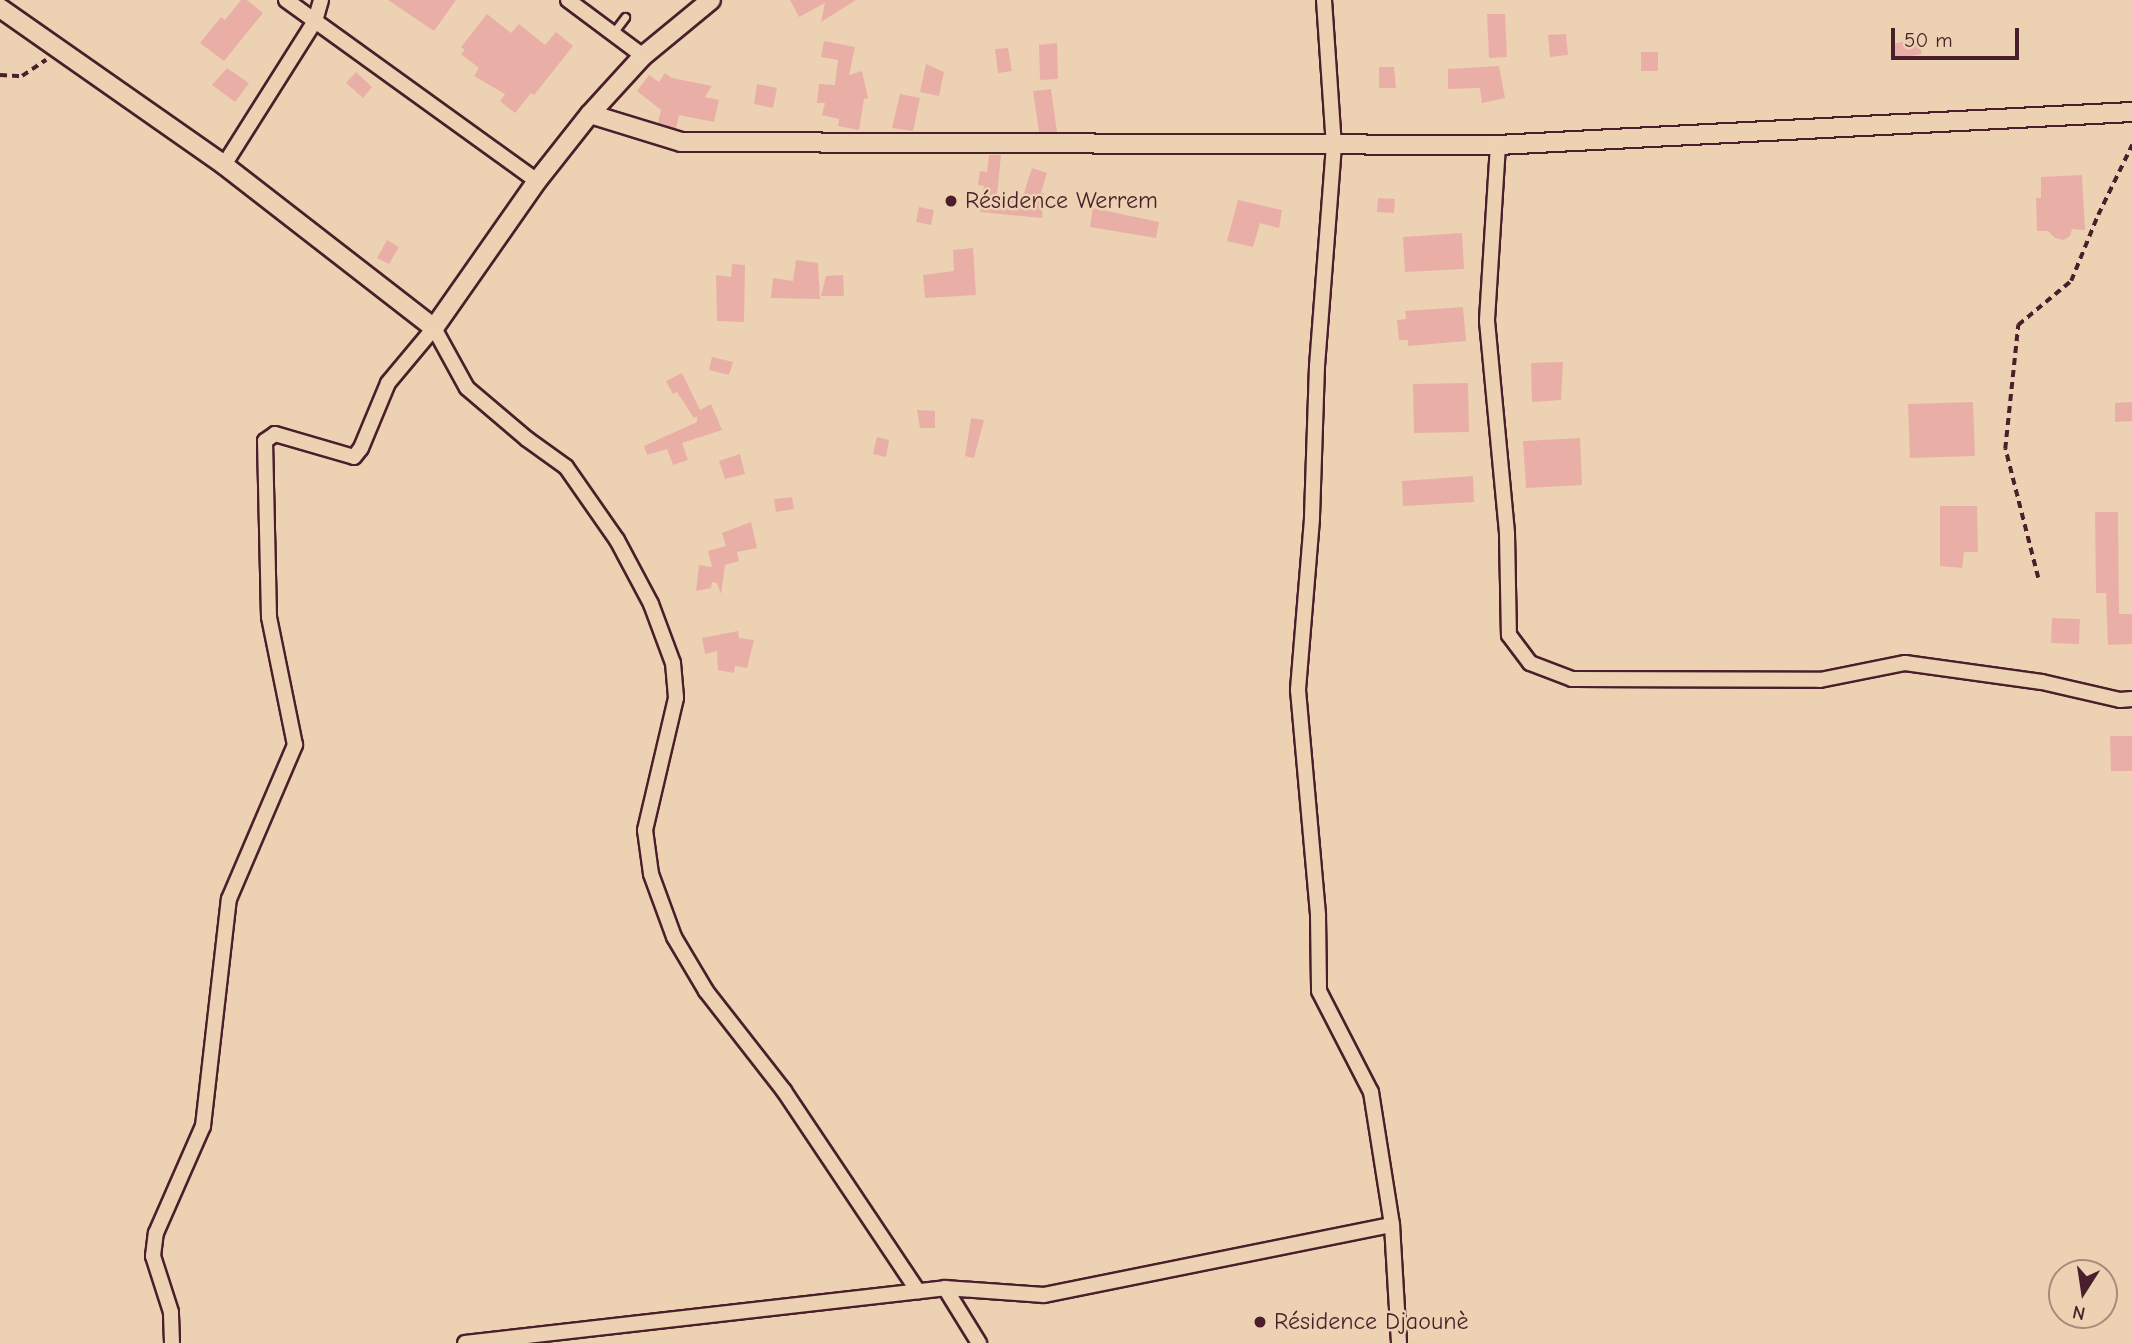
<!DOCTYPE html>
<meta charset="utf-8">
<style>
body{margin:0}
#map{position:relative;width:2132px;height:1343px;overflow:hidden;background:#ecd2b3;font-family:"Comic Neue",sans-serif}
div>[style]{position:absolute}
.building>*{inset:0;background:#e9afa6}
.path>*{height:3.5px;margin-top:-1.75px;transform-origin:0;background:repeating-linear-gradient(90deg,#4a1f2b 0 7px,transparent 0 12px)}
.roads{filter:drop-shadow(2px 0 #4a1f2b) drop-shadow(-2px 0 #4a1f2b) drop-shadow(0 2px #4a1f2b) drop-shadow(0 -2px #4a1f2b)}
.service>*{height:7px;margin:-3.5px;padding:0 3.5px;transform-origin:3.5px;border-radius:3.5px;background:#ecd2b3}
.minor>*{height:14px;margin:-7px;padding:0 7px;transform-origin:7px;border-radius:7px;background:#ecd2b3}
.tertiary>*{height:18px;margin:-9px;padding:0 9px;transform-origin:9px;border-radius:9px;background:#ecd2b3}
.dots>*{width:19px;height:19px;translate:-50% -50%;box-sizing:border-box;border:4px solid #ecd2b3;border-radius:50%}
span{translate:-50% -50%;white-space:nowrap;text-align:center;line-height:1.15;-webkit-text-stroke:5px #ecd2b3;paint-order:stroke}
.poi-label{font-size:24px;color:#4a1f2b}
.left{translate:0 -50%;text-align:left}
.north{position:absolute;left:2048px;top:1259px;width:70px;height:70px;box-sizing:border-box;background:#ecd2b3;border:2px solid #ab8a7d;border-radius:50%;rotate:192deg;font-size:19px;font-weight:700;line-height:28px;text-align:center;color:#4a1f2b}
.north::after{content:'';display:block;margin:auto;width:24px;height:32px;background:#4a1f2b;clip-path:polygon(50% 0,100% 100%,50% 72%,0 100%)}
.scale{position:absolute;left:1891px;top:28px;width:128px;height:32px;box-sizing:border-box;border:4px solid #4a1f2b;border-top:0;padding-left:9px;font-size:21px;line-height:24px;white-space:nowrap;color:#4a1f2b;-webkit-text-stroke:5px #ecd2b3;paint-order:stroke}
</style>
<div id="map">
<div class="building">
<div style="clip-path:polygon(241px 0,247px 0,263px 13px,224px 61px,200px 43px,221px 17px,225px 20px)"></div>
<div style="clip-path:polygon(388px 0,456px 0,434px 31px)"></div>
<div style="clip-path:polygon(790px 0,856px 0,821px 22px,825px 3px,799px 17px)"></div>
<div style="clip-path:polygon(487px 14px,511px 33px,519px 24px,545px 45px,556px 32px,573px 46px,534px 95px,531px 93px,515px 113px,500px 101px,505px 94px,474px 76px,479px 68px,461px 54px,465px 50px,461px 47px)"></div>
<div style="clip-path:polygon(1487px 14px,1505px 14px,1507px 57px,1489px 58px)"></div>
<div style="clip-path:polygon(1566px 34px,1568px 55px,1550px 57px,1548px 35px)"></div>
<div style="clip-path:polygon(1918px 39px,1922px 54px,1895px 59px,1892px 44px)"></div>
<div style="clip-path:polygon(824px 41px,855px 47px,849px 75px,862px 71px,868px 98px,864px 99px,859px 130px,838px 126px,839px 119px,822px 115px,825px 103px,817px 103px,819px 84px,835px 85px,838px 60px,821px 57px)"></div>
<div style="clip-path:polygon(1057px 43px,1058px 79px,1040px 80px,1039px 45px)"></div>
<div style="clip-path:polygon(1008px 48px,1012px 71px,998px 73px,995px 49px)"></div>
<div style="clip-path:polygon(1641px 52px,1658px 52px,1658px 71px,1641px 71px)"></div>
<div style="clip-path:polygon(926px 64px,944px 72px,939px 96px,920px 92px)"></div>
<div style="clip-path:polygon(1499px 66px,1505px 98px,1482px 103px,1480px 88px,1448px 89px,1448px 69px)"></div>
<div style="clip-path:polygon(1379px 67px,1394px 67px,1396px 88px,1379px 88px)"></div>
<div style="clip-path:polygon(227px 68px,249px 83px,235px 102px,212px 85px)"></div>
<div style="clip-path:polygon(356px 72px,372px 87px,363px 98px,346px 83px)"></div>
<div style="clip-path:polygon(665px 73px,672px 78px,712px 86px,705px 97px,719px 100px,714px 122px,679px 115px,676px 129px,658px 123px,661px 110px,637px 91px,649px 75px,659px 82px)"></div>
<div style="clip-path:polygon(757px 84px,777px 88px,773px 108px,754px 104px)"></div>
<div style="clip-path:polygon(1051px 89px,1057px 132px,1039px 132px,1033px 91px)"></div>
<div style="clip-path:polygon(900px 94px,920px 98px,913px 131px,892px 128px)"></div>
<div style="clip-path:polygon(989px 155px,1001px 155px,997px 195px,1022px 199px,1032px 168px,1047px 173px,1041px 193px,1044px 193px,1042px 218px,980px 212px,984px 186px,978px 185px,980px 171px,987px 172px)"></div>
<div style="clip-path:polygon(2082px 175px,2085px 230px,2072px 229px,2070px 236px,2064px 240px,2055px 238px,2048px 231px,2037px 231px,2036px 198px,2041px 198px,2041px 177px)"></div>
<div style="clip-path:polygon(1378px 198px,1395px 199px,1394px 213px,1377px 212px)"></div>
<div style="clip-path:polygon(1238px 200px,1282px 210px,1279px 228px,1260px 223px,1253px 247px,1227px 241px)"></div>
<div style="clip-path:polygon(919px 207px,934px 210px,931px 225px,916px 222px)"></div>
<div style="clip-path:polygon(1093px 208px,1159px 222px,1156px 238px,1090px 227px)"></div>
<div style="clip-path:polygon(1462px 233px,1464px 269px,1405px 272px,1403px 237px)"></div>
<div style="clip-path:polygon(387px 240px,399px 247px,389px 264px,377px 258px)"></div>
<div style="clip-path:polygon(973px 248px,976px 295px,925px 298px,923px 275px,954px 271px,953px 250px)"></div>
<div style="clip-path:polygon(796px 260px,818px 263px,820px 299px,771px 298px,773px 278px,793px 281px)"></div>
<div style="clip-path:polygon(732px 264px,745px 265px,744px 322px,717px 321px,716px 275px,731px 277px)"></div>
<div style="clip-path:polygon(843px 275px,844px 296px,821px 296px,826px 276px)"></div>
<div style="clip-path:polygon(1463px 307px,1466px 341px,1408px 346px,1408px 340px,1399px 340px,1397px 320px,1406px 319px,1405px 311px)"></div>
<div style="clip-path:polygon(712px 357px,733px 362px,729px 375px,709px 370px)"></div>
<div style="clip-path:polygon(1563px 362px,1561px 400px,1532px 402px,1531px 363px)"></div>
<div style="clip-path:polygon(682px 373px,700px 410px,711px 404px,722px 430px,682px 443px,688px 460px,673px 465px,667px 449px,647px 455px,644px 446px,697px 422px,697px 416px,694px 418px,677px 392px,673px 394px,666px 381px)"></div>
<div style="clip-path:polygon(1468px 383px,1469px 432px,1414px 433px,1413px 384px)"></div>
<div style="clip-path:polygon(1973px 402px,1975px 456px,1910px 458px,1908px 404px)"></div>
<div style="clip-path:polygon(2132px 402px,2132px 421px,2115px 422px,2115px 403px)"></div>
<div style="clip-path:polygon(917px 410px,935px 411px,935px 428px,920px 428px)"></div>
<div style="clip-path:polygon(971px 418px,984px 420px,974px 458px,965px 456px)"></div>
<div style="clip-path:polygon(877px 437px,889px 440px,886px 457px,873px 454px)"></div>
<div style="clip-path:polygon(1580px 438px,1582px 485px,1526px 488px,1523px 441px)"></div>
<div style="clip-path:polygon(740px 454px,745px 474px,725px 479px,719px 461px)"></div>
<div style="clip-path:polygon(1473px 476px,1474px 502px,1403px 506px,1402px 481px)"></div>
<div style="clip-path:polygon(792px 497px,794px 509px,776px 512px,774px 499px)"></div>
<div style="clip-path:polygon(1940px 506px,1977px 506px,1978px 552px,1964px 552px,1962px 568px,1940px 566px)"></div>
<div style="clip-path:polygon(2095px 512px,2118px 512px,2119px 614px,2132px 614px,2132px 644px,2108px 645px,2106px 593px,2096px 593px)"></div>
<div style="clip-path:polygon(751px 522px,757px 548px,737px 552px,739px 561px,725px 565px,721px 594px,717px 583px,712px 582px,711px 588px,696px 591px,699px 565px,712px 567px,708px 551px,726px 546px,722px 533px)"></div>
<div style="clip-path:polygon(2052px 618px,2080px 619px,2079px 644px,2051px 643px)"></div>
<div style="clip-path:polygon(738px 631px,739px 638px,754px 640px,747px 668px,735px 666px,734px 673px,718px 670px,717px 651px,705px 654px,702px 638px)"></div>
<div style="clip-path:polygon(2110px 736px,2132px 736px,2132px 771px,2111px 771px)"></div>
</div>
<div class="path">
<div style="left:0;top:75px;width:22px;rotate:3deg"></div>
<div style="left:22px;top:76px;width:29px;rotate:-34deg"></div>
<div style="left:2038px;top:578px;width:133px;rotate:-104.3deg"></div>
<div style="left:2005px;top:449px;width:125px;rotate:-84deg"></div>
<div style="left:2018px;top:325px;width:69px;rotate:-39.7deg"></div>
<div style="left:2071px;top:281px;width:71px;rotate:-67.8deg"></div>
<div style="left:2098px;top:215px;width:78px;rotate:-64.1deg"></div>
</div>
<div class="roads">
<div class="service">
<div style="left:613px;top:33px;width:20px;rotate:-53deg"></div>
</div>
<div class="minor">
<div style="left:286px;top:0;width:309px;rotate:35.8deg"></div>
<div style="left:568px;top:0;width:94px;rotate:36.7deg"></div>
<div style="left:1324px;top:0;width:145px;rotate:86.1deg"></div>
<div style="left:1334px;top:145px;width:222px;rotate:94.4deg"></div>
<div style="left:1317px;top:366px;width:153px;rotate:91.9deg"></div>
<div style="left:1312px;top:519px;width:172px;rotate:94.7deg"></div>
<div style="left:1298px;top:690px;width:227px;rotate:84.9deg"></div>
<div style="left:1318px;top:916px;width:75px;rotate:89.2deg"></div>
<div style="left:1319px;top:991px;width:114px;rotate:62.8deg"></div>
<div style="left:1371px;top:1092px;width:135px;rotate:81deg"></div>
<div style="left:1392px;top:1225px;width:118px;rotate:86.6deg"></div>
<div style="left:1498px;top:145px;width:176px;rotate:93.6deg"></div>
<div style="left:1487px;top:321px;width:214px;rotate:84.6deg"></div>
<div style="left:1507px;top:534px;width:101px;rotate:88.9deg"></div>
<div style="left:1509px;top:635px;width:35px;rotate:53deg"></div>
<div style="left:1530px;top:663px;width:45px;rotate:20.9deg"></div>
<div style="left:1572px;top:679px;width:248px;rotate:0.2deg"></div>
<div style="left:1820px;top:680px;width:87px;rotate:-11.3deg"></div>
<div style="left:1905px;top:663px;width:138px;rotate:7.9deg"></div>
<div style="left:2042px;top:682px;width:80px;rotate:13deg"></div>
<div style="left:2120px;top:700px;width:12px;rotate:-5deg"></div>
<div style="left:224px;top:165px;width:170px;rotate:-57.7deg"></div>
<div style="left:315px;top:21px;width:22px;rotate:-74deg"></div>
<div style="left:945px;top:1288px;width:65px;rotate:58.3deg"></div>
<div style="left:172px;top:1343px;width:31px;rotate:-92deg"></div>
<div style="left:171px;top:1312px;width:59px;rotate:-107.8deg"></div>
<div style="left:153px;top:1256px;width:23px;rotate:-83deg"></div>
<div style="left:156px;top:1233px;width:117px;rotate:-66.3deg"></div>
<div style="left:203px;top:1126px;width:228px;rotate:-83.5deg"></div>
<div style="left:229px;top:899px;width:168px;rotate:-66.8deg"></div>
<div style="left:295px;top:745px;width:131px;rotate:-101.5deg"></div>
<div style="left:269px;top:617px;width:176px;rotate:-91.3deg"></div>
<div style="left:265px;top:441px;width:12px;rotate:-35deg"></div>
<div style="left:275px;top:434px;width:82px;rotate:16.2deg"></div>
<div style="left:354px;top:457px;width:11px;rotate:-52deg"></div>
<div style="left:361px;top:448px;width:70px;rotate:-67.4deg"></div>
<div style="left:388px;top:383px;width:72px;rotate:-50.1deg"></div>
<div style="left:434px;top:328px;width:68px;rotate:61.2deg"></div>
<div style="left:467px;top:388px;width:79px;rotate:40.4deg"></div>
<div style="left:527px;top:439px;width:48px;rotate:35.7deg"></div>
<div style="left:566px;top:467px;width:89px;rotate:55.1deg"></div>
<div style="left:617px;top:540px;width:72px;rotate:62deg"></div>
<div style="left:651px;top:604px;width:63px;rotate:69.6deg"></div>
<div style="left:673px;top:663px;width:35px;rotate:85deg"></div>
<div style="left:676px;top:698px;width:136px;rotate:103.2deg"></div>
<div style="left:645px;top:830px;width:44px;rotate:82.2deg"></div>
<div style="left:651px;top:874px;width:67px;rotate:69.9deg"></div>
<div style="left:674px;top:937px;width:63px;rotate:59.3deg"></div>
<div style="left:706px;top:991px;width:127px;rotate:52deg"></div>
<div style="left:784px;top:1091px;width:241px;rotate:56.2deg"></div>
<div style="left:465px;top:1343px;width:483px;rotate:-6.5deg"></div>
<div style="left:945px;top:1288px;width:99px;rotate:4deg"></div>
<div style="left:1044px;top:1295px;width:355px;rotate:-11.4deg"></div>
</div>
<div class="tertiary">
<div style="left:0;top:8px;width:274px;rotate:35deg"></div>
<div style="left:224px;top:165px;width:266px;rotate:37.8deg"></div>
<div style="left:434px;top:328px;width:179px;rotate:-55deg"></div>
<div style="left:537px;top:181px;width:85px;rotate:-51.7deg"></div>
<div style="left:590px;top:114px;width:79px;rotate:-47.6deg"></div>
<div style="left:643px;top:56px;width:88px;rotate:-39.5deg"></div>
<div style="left:590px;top:114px;width:95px;rotate:17.1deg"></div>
<div style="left:681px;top:142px;width:817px;rotate:0.21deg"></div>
<div style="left:1498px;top:145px;width:635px;rotate:-2.98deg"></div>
</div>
</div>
<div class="dots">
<div style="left:951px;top:201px;background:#4a1f2b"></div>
<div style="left:1260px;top:1322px;background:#4a1f2b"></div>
</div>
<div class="poi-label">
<span class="left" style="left:965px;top:201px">Résidence Werrem</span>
<span class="left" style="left:1274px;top:1322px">Résidence Djaounè</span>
</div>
<div class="north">N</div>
<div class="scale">50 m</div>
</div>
